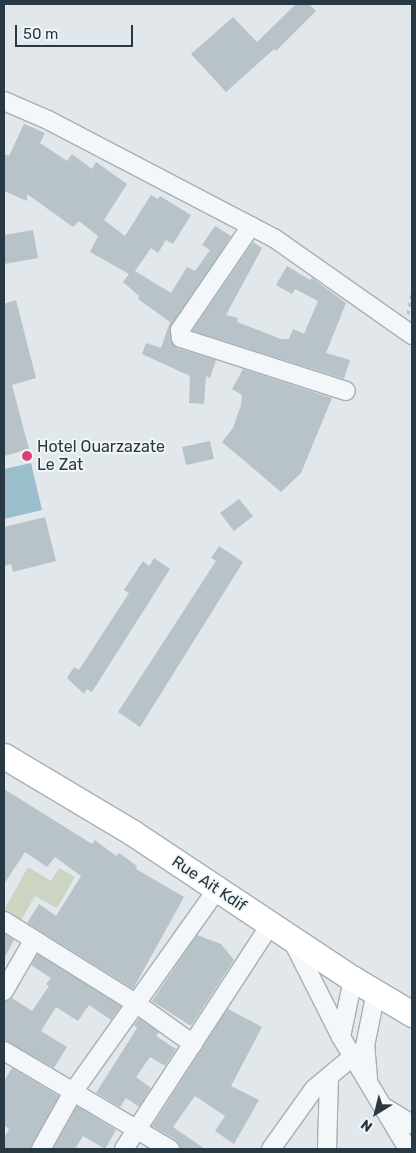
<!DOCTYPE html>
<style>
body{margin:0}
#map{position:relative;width:416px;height:1153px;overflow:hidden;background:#e1e7eb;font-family:Rubik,sans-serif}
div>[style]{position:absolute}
.green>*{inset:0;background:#cbd5c2}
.water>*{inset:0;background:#9bbecd}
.building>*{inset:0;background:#b8c2c9}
.path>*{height:3px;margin-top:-1.5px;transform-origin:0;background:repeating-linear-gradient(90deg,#bbc2c6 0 4px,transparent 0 8px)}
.roads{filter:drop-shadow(1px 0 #a6afb6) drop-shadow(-1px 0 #a6afb6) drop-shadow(0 1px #a6afb6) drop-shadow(0 -1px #a6afb6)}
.street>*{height:18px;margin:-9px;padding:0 9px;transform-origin:9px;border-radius:9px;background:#f4f7f9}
.secondary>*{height:25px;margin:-12.5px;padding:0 12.5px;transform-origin:12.5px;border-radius:12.5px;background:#fff}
.dots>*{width:14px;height:14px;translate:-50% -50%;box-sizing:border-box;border:2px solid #f1f6f8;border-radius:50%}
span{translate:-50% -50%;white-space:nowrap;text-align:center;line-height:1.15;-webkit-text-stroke:4px #f1f6f8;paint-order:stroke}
.poi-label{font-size:16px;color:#283944}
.left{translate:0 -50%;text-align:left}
.street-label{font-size:16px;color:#283944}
.frame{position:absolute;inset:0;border:5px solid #283944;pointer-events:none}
.north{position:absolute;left:351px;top:1088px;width:50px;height:50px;-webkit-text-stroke:4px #f1f6f8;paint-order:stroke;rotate:216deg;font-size:14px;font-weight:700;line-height:20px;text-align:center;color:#283944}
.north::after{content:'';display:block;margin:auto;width:18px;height:22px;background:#283944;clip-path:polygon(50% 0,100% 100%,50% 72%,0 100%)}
.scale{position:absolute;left:15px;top:25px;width:118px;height:22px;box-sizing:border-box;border:2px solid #283944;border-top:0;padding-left:6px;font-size:15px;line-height:18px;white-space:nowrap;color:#283944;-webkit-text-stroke:4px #f1f6f8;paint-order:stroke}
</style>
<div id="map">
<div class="green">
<div style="clip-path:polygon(28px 867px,51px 881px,59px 868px,75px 877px,57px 908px,35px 896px,18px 926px,4px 917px,4px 910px)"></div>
</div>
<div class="water">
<div style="clip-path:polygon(31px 463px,42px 510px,4px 519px,4px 469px)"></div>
</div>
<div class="building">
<div style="clip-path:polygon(296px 4px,309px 4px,316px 11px,276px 51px,274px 49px,226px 92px,191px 54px,233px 17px,257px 42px)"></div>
<div style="clip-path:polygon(24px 124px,45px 133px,40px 143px,67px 161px,72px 154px,92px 169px,96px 162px,127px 184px,104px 220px,125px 236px,151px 195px,158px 199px,160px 196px,191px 215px,173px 244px,166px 240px,158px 253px,151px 248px,135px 271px,171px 293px,187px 267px,195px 271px,210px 250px,202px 245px,215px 226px,231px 236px,170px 331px,173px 344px,177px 348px,216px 360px,210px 378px,206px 376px,204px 404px,189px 403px,190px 376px,142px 354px,146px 343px,161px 348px,170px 322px,138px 299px,139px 296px,123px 282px,129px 274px,90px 252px,98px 236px,79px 221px,73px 227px,27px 194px,27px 201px,4px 191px,4px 154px,9px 156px)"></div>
<div style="clip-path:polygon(33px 230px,38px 258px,4px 264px,4px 235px)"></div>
<div style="clip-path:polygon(253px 242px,262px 248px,226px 315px,238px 318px,237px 322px,281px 339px,289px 339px,293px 329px,304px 334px,318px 301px,295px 289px,292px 294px,276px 285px,287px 266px,310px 280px,312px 278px,346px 303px,326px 353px,350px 360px,344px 379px,192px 331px)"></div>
<div style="clip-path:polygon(16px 300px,36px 378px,12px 385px,29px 449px,4px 456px,4px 304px)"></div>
<div style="clip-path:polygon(243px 369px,332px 398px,301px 473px,281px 492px,222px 442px,233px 428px,241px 405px,242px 395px,232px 389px)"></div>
<div style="clip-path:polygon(210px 441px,214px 459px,186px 465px,182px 447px)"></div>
<div style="clip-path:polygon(239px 499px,253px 516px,234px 531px,220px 513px)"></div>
<div style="clip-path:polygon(45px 517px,56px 561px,13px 572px,11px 564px,4px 566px,4px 527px)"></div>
<div style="clip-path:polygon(219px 546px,243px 562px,140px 727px,118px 712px,216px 561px,211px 558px)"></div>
<div style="clip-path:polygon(154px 558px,170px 569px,92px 692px,87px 689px,84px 694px,67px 678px,74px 667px,79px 670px,129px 593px,124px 590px,143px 561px,149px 566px)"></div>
<div style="clip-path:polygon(4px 789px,92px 844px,95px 840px,116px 856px,119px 853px,137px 866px,136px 869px,184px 897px,133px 989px,27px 923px,39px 904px,56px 916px,81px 876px,55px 857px,47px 867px,25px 852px,4px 884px)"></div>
<div style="clip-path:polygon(4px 933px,14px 940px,4px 959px)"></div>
<div style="clip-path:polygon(197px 935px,221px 944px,234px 960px,191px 1026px,152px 1001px)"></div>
<div style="clip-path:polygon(38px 954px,121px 1006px,111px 1020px,89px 1005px,78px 1021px,56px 1007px,41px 1031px,67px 1047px,54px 1068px,4px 1040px,4px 1002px,12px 998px,32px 1011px,49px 986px,46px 984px,51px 978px,31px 965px)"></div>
<div style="clip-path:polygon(230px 1005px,228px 1009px,262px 1027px,231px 1086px,259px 1100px,234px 1144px,215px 1131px,225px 1116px,195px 1096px,173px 1127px,205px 1149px,181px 1149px,176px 1140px,152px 1126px)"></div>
<div style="clip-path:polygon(139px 1018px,159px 1032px,156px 1036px,176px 1049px,165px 1066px,150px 1057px,136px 1077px,151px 1088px,139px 1107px,126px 1098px,120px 1107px,96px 1093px,137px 1028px,134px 1025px)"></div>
<div style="clip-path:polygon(12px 1068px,59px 1096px,30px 1149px,4px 1149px,4px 1138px,9px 1129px,4px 1125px,4px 1081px)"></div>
<div style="clip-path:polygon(77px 1106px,116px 1130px,105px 1149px,83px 1136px,75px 1149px,53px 1149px)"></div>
</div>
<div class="path">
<div style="left:408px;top:314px;width:23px;rotate:-80deg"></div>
</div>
<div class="roads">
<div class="street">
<div style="left:4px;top:101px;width:48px;rotate:23.4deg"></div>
<div style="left:48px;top:120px;width:255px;rotate:27.6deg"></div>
<div style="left:274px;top:238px;width:169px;rotate:35.1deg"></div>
<div style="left:251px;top:226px;width:126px;rotate:124.3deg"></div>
<div style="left:180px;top:330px;width:8px;rotate:83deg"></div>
<div style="left:181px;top:338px;width:173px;rotate:17.8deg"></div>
<div style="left:4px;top:921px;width:157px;rotate:32deg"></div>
<div style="left:137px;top:1004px;width:69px;rotate:35.5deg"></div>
<div style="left:292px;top:940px;width:109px;rotate:63.2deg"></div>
<div style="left:353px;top:979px;width:59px;rotate:101.7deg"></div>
<div style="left:341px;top:1037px;width:131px;rotate:59.1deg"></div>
<div style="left:4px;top:991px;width:58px;rotate:-59.9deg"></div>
<div style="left:4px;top:1051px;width:193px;rotate:30.6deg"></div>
<div style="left:368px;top:1078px;width:32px;rotate:-95deg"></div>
<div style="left:365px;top:1046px;width:55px;rotate:-78.5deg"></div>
<div style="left:387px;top:1109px;width:29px;rotate:31deg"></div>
<div style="left:41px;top:1149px;width:65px;rotate:-60.7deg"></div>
<div style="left:73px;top:1092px;width:249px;rotate:-54.6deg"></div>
<div style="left:124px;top:1149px;width:267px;rotate:-56.9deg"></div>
<div style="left:271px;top:1149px;width:74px;rotate:-54.4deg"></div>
<div style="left:314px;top:1089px;width:48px;rotate:-40deg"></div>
<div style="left:327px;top:1149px;width:72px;rotate:-88.4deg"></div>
</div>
<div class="secondary">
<div style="left:4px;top:756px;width:150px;rotate:30.8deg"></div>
<div style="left:133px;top:833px;width:264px;rotate:33.6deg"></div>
<div style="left:353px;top:979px;width:69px;rotate:30.7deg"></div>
</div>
</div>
<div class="dots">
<div style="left:27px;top:456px;background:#d6407a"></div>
</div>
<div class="poi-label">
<span class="left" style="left:37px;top:456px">Hotel Ouarzazate<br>Le Zat</span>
</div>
<div class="street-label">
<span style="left:209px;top:884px;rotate:34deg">Rue Ait Kdif</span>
</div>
<div class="frame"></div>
<div class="north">N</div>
<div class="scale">50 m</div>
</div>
